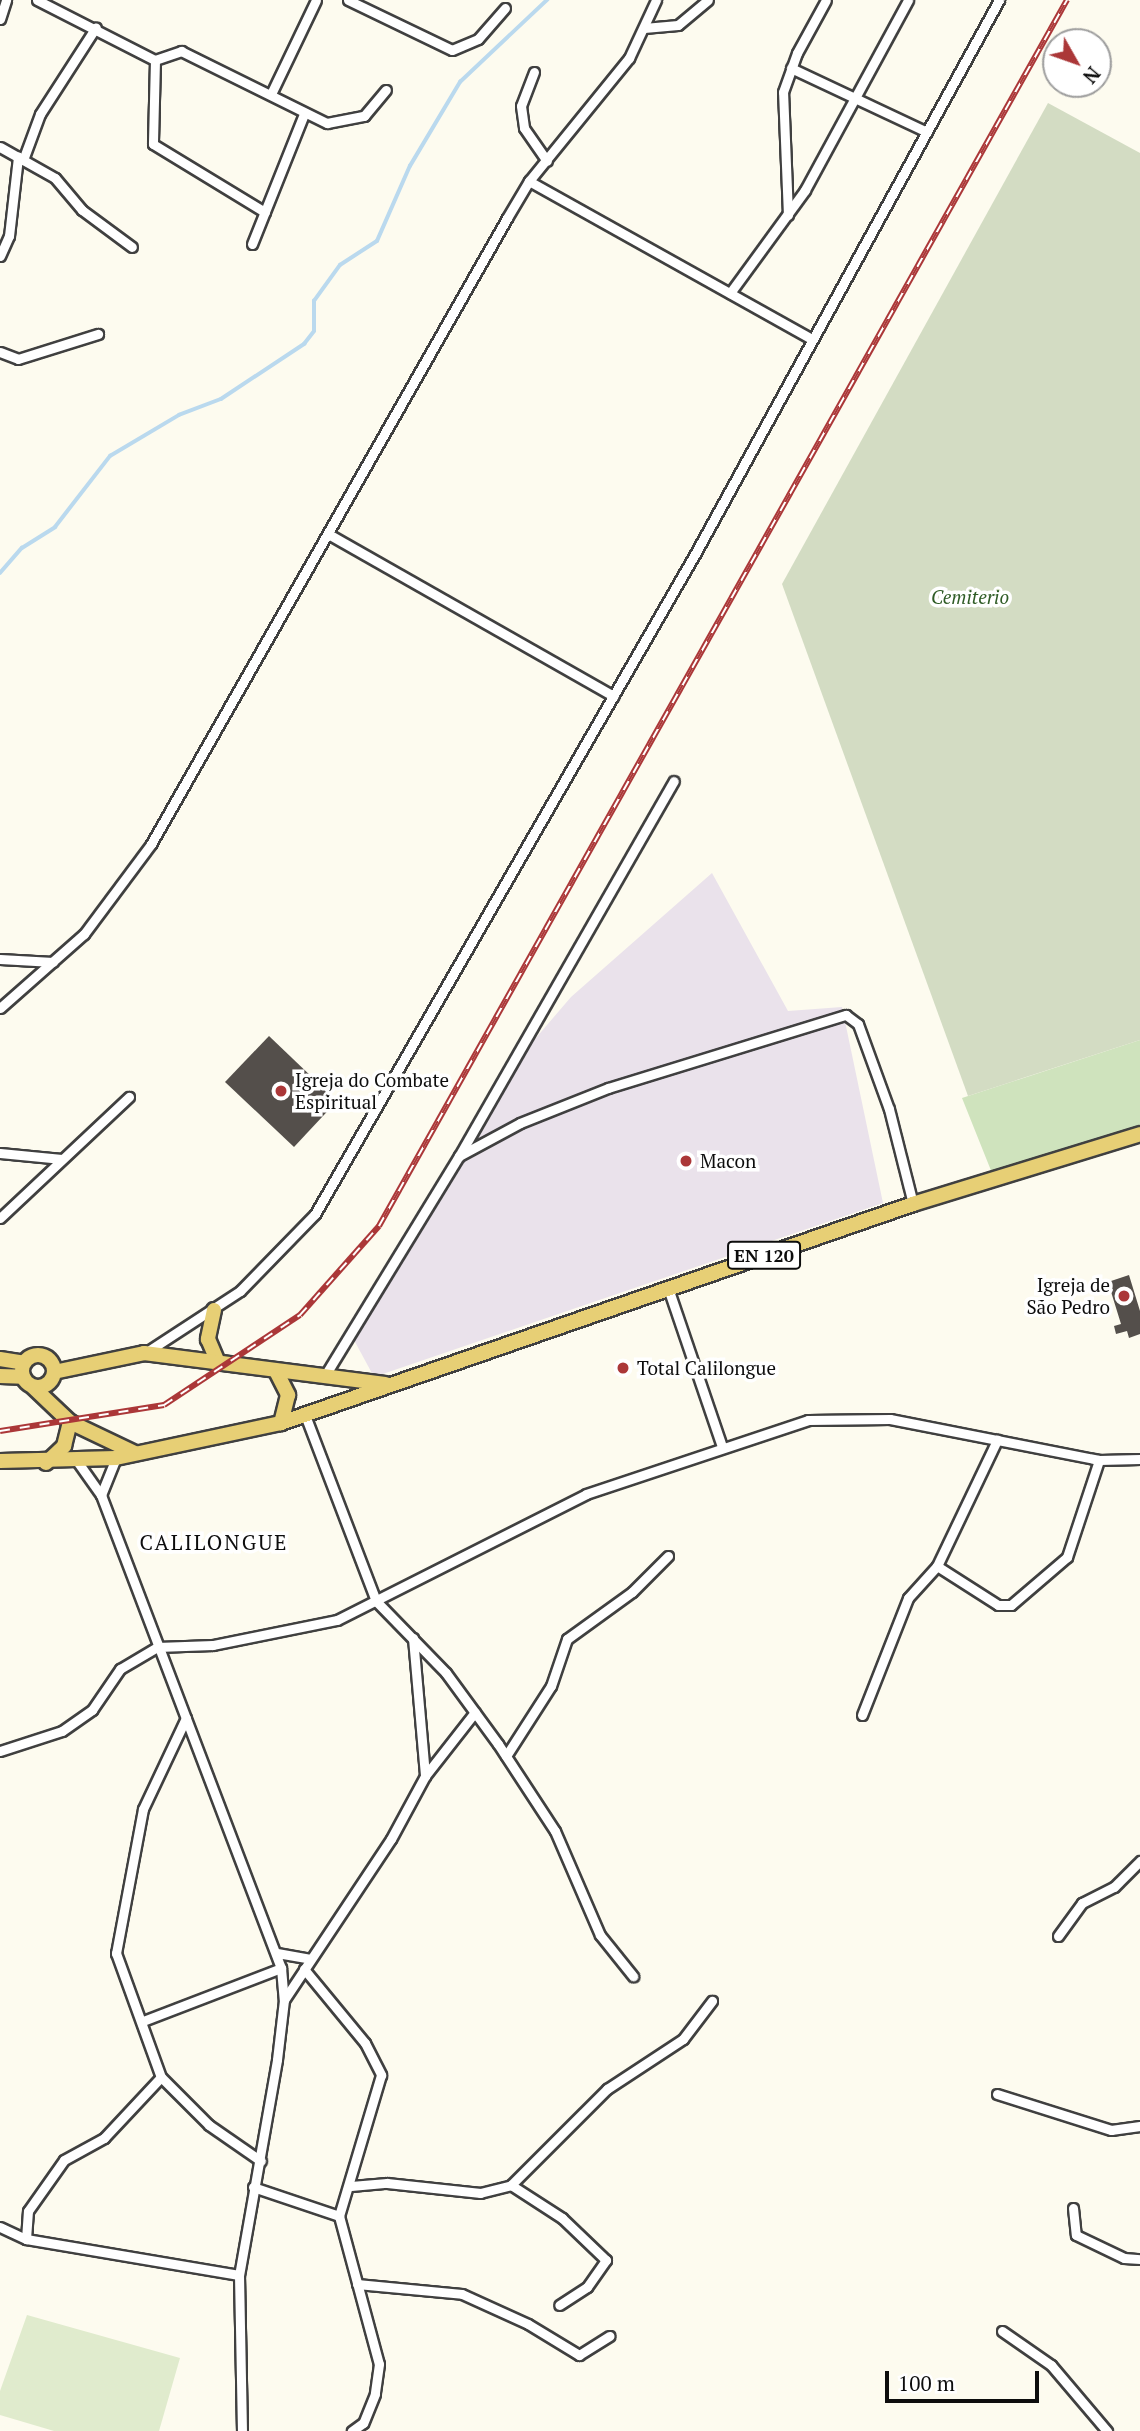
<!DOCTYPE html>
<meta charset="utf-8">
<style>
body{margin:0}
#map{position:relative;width:1140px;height:2431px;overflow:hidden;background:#fdfbef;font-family:"PT Serif",serif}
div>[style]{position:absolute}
.industrial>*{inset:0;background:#eae2eb}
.green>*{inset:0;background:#cfe3bd}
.cemetery>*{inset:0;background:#d3dcc3}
.pitch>*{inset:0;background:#e0ebcd}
.stream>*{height:3.5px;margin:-1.75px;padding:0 1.75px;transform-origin:1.75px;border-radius:1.75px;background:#bad9ee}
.building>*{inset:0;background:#544f4b}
.roads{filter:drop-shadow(2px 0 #404040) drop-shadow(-2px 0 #404040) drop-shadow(0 2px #404040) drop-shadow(0 -2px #404040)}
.minor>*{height:9px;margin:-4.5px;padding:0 4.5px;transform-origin:4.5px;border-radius:4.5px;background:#fff}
.primary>*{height:14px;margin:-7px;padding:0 7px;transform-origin:7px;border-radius:7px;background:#e7cf75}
.primary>.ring{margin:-7px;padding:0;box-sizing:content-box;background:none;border:14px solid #e7cf75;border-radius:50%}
.rail>*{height:6px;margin-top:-3px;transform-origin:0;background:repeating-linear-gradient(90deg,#fff 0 10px,#ab3738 0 20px);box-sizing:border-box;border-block:2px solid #ab3738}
.dots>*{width:19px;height:19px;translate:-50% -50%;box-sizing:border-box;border:4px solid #fff;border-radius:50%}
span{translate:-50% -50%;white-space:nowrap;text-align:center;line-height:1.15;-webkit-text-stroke:7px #fff;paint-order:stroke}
.shield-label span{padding:2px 5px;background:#fff;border:2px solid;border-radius:5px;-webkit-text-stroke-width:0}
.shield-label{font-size:18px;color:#0d0d0d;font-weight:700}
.park-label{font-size:19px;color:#2f5c26;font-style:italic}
.poi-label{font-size:19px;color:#0d0d0d}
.left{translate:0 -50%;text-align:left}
.right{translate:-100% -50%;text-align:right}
.neighbourhood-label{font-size:21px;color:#0d0d0d;letter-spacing:2px}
.north{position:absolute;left:1042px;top:28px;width:70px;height:70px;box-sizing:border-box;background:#fff;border:2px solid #9e9e9e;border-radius:50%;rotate:130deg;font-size:19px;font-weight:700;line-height:28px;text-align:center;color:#0d0d0d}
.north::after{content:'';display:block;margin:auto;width:24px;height:32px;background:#ab3738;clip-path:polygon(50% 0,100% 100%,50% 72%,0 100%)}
.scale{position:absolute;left:885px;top:2371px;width:154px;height:32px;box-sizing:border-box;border:4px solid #0d0d0d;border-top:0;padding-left:9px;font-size:21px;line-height:24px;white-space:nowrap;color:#0d0d0d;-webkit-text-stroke:5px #fff;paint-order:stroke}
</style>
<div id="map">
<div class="industrial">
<div style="clip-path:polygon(712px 873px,788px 1011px,842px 1007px,883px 1203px,374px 1377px,354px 1340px,529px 1046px,571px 997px)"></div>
</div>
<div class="green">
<div style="clip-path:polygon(1140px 1040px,1140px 1134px,994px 1178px,962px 1098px)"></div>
</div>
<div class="cemetery">
<div style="clip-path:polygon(1048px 103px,1140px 153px,1140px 1040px,968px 1096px,782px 584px)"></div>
</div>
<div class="pitch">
<div style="clip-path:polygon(27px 2315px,180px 2358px,159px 2431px,54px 2431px,0 2415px,0 2391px)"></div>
</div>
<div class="stream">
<div style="left:0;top:573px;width:33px;rotate:-49deg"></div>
<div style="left:22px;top:548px;width:39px;rotate:-32deg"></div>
<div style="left:55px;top:527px;width:90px;rotate:-52.2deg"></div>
<div style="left:110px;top:456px;width:80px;rotate:-30.7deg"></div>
<div style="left:179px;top:415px;width:45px;rotate:-20.9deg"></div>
<div style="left:221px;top:399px;width:100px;rotate:-33.5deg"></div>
<div style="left:304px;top:344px;width:16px;rotate:-52deg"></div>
<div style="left:314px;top:331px;width:30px;rotate:-90deg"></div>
<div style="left:314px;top:301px;width:44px;rotate:-54.2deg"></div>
<div style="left:340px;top:265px;width:44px;rotate:-33deg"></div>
<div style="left:377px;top:241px;width:82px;rotate:-66.3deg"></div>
<div style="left:410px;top:166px;width:98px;rotate:-59.2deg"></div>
<div style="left:460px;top:82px;width:120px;rotate:-43.3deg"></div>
</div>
<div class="building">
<div style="clip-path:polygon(269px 1036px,337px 1101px,294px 1147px,225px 1082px)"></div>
<div style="clip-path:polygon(1129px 1275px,1140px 1311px,1140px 1334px,1129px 1338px,1127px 1331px,1116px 1334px,1114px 1326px,1121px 1324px,1108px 1282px)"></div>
</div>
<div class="roads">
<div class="minor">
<div style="left:37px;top:0;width:132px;rotate:27deg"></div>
<div style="left:155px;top:60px;width:28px;rotate:-19deg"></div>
<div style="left:181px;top:51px;width:163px;rotate:26.3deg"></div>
<div style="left:327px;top:123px;width:38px;rotate:-11deg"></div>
<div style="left:364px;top:116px;width:34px;rotate:-50deg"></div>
<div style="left:348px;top:0;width:115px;rotate:25.7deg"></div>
<div style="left:452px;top:50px;width:28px;rotate:-23deg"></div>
<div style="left:478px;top:39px;width:41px;rotate:-48.9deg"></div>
<div style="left:0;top:19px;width:20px;rotate:-72deg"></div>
<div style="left:644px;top:28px;width:34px;rotate:-5deg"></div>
<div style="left:678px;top:25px;width:39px;rotate:-40deg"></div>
<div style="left:155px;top:60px;width:84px;rotate:91.4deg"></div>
<div style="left:153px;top:144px;width:131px;rotate:31.3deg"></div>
<div style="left:791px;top:68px;width:150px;rotate:25.2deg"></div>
<div style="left:534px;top:72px;width:36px;rotate:111deg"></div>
<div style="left:521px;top:106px;width:22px;rotate:82deg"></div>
<div style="left:524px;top:128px;width:40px;rotate:55.1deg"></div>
<div style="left:271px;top:94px;width:104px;rotate:-64.4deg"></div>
<div style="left:0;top:147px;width:63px;rotate:29.4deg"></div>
<div style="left:55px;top:178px;width:42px;rotate:49.8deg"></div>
<div style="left:82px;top:210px;width:62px;rotate:36.5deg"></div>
<div style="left:23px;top:160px;width:49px;rotate:-69.7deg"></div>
<div style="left:40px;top:114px;width:103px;rotate:-57.2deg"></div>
<div style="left:529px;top:181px;width:324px;rotate:29.2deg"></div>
<div style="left:788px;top:215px;width:123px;rotate:-92.3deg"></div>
<div style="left:783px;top:92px;width:41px;rotate:-70.3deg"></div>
<div style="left:797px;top:53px;width:60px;rotate:-61.3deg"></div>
<div style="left:252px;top:244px;width:140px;rotate:-68.2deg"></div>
<div style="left:0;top:256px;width:22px;rotate:-66deg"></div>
<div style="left:9px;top:236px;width:80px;rotate:-83.5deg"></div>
<div style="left:730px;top:293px;width:127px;rotate:-53.9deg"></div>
<div style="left:805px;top:190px;width:216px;rotate:-61.5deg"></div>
<div style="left:0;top:352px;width:19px;rotate:21deg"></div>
<div style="left:18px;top:359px;width:84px;rotate:-17.4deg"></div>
<div style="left:330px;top:535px;width:326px;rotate:29.6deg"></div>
<div style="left:0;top:959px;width:53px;rotate:3.2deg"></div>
<div style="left:0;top:1008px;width:112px;rotate:-41.4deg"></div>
<div style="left:84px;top:934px;width:112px;rotate:-53.3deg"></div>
<div style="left:151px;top:844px;width:720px;rotate:-60.37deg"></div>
<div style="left:507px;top:218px;width:43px;rotate:-59.3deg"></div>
<div style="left:529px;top:181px;width:159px;rotate:-50.9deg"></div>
<div style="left:629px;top:58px;width:64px;rotate:-65deg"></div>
<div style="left:0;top:1153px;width:62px;rotate:5.5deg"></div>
<div style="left:459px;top:1156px;width:69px;rotate:-28.4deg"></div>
<div style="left:520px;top:1123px;width:95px;rotate:-21.7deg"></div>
<div style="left:608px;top:1088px;width:249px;rotate:-17.1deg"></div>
<div style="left:846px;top:1015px;width:15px;rotate:37deg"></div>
<div style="left:858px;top:1024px;width:90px;rotate:70deg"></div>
<div style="left:889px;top:1109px;width:98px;rotate:75.8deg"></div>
<div style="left:0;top:1218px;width:177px;rotate:-43.2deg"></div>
<div style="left:668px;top:1288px;width:168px;rotate:71.2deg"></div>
<div style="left:145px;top:1353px;width:113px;rotate:-33.1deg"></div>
<div style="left:240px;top:1291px;width:107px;rotate:-45.8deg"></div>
<div style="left:315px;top:1214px;width:762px;rotate:-60.07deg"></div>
<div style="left:695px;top:554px;width:632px;rotate:-61.24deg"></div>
<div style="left:324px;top:1377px;width:259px;rotate:-58.6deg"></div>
<div style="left:459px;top:1156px;width:432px;rotate:-60.2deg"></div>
<div style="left:305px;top:1415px;width:199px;rotate:69.1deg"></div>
<div style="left:376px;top:1601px;width:100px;rotate:45.8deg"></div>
<div style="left:446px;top:1673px;width:88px;rotate:53.8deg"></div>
<div style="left:498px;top:1744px;width:104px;rotate:56.8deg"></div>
<div style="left:555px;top:1831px;width:113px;rotate:66.6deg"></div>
<div style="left:600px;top:1935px;width:53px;rotate:51.2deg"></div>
<div style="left:77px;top:1461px;width:42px;rotate:54.8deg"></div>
<div style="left:101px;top:1495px;width:506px;rotate:69.17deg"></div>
<div style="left:281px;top:1968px;width:32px;rotate:85deg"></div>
<div style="left:284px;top:2000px;width:60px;rotate:96.7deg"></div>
<div style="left:277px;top:2060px;width:218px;rotate:100deg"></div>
<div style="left:239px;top:2275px;width:156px;rotate:88.9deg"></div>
<div style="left:101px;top:1495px;width:40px;rotate:-68deg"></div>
<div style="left:937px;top:1566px;width:72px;rotate:32.6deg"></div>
<div style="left:998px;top:1605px;width:13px"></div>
<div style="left:1011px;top:1605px;width:74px;rotate:-40.6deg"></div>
<div style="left:1067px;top:1557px;width:102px;rotate:-71.7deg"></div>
<div style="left:413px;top:1638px;width:139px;rotate:85deg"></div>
<div style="left:862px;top:1715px;width:126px;rotate:-68.5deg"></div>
<div style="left:908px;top:1598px;width:43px;rotate:-47.8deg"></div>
<div style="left:937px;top:1566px;width:140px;rotate:-64.5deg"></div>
<div style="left:186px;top:1718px;width:101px;rotate:115.3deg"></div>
<div style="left:143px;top:1809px;width:147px;rotate:100.6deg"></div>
<div style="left:116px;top:1953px;width:132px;rotate:70.1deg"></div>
<div style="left:161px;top:2077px;width:68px;rotate:45deg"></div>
<div style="left:209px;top:2125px;width:63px;rotate:34.7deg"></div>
<div style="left:0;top:1751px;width:65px;rotate:-17.9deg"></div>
<div style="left:62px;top:1731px;width:37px;rotate:-35deg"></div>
<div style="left:92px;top:1710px;width:50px;rotate:-55.7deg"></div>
<div style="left:120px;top:1669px;width:43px;rotate:-30.7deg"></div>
<div style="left:157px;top:1647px;width:56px;rotate:-2deg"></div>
<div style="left:213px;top:1645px;width:126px;rotate:-11.4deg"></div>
<div style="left:337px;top:1620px;width:279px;rotate:-26.8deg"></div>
<div style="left:586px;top:1494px;width:234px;rotate:-18.4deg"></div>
<div style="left:808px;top:1420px;width:82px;rotate:-0.7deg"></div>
<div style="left:890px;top:1419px;width:213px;rotate:11.1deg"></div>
<div style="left:1099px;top:1460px;width:41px;rotate:-1.4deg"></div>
<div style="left:506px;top:1756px;width:83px;rotate:-57.3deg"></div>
<div style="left:551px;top:1686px;width:50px;rotate:-71.2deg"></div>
<div style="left:567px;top:1639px;width:80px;rotate:-35.9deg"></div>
<div style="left:632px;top:1592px;width:51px;rotate:-45deg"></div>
<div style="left:1058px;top:1936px;width:41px;rotate:-54deg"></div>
<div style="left:1082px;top:1903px;width:36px;rotate:-27deg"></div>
<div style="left:1114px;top:1887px;width:37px;rotate:-45deg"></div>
<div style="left:277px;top:1953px;width:34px;rotate:10deg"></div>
<div style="left:304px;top:1969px;width:96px;rotate:50.5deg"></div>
<div style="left:365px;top:2043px;width:36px;rotate:63deg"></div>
<div style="left:381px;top:2075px;width:147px;rotate:106.6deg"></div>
<div style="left:284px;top:2000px;width:193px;rotate:-56.4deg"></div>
<div style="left:391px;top:1839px;width:72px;rotate:-61.6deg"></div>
<div style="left:425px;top:1776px;width:81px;rotate:-52deg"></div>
<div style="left:143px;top:2021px;width:148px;rotate:-21deg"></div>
<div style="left:997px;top:2094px;width:120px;rotate:17.5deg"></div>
<div style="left:1111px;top:2130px;width:29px;rotate:-8deg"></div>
<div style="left:511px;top:2185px;width:61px;rotate:32.9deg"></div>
<div style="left:562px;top:2218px;width:61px;rotate:43.7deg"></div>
<div style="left:606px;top:2260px;width:33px;rotate:125deg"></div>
<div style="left:587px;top:2287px;width:33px;rotate:147deg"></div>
<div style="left:351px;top:2186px;width:36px;rotate:-5deg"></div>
<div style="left:387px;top:2183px;width:94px;rotate:6.1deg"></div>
<div style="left:480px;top:2193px;width:32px;rotate:-14deg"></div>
<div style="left:511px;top:2185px;width:136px;rotate:-45deg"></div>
<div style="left:607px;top:2089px;width:91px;rotate:-33.3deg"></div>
<div style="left:683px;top:2039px;width:48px;rotate:-52.7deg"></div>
<div style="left:253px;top:2187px;width:91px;rotate:18.6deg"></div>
<div style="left:339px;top:2216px;width:153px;rotate:74.9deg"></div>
<div style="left:379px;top:2364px;width:30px;rotate:98deg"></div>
<div style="left:375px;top:2394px;width:31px;rotate:112deg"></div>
<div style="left:363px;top:2423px;width:14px;rotate:144deg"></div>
<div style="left:1073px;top:2208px;width:27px;rotate:84deg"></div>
<div style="left:1076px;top:2235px;width:53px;rotate:25.6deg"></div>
<div style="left:1124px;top:2258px;width:16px;rotate:4deg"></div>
<div style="left:0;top:2227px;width:29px;rotate:25deg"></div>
<div style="left:26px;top:2239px;width:216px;rotate:9.6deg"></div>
<div style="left:26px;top:2239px;width:28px;rotate:-86deg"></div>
<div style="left:28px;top:2211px;width:62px;rotate:-54.8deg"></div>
<div style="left:64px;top:2160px;width:46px;rotate:-28.8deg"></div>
<div style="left:104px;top:2138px;width:83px;rotate:-46.9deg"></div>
<div style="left:357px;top:2284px;width:105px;rotate:5.4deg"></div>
<div style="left:462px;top:2294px;width:72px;rotate:24.4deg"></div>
<div style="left:528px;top:2324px;width:60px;rotate:31.3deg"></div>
<div style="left:579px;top:2355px;width:36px;rotate:-32deg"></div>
<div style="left:1002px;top:2331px;width:60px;rotate:34.8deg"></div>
<div style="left:1051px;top:2365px;width:87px;rotate:49.7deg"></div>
</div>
<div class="primary">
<div style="left:214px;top:1310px;width:30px;rotate:102deg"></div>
<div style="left:208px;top:1339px;width:25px;rotate:67deg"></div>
<div class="ring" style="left:22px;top:1355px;width:18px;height:18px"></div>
<div style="left:0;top:1359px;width:24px;rotate:9deg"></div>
<div style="left:276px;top:1371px;width:27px;rotate:63deg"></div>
<div style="left:288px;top:1395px;width:29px;rotate:104deg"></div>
<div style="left:54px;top:1372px;width:92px;rotate:-11.9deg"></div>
<div style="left:144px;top:1353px;width:243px;rotate:7.3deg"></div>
<div style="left:0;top:1376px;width:23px;rotate:2deg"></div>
<div style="left:33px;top:1387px;width:51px;rotate:43.4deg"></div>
<div style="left:70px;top:1422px;width:72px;rotate:25.5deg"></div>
<div style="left:0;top:1461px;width:116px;rotate:-1.5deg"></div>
<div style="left:116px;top:1458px;width:169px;rotate:-12deg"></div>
<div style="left:281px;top:1423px;width:669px;rotate:-19.11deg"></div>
<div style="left:913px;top:1204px;width:238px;rotate:-17.1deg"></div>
<div style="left:46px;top:1463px;width:25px;rotate:-43deg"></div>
<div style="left:64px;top:1446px;width:25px;rotate:-76deg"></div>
</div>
</div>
<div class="rail">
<div style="left:0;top:1431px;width:166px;rotate:-9deg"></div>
<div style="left:164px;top:1405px;width:163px;rotate:-33.5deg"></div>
<div style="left:300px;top:1315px;width:119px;rotate:-48.4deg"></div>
<div style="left:379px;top:1226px;width:1406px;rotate:-60.7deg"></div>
</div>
<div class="dots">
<div style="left:281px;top:1091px;background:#ab3738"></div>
<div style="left:686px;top:1161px;background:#ab3738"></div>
<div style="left:1124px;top:1296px;background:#ab3738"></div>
<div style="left:623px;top:1368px;background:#ab3738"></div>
</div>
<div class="shield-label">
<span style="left:764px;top:1255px">EN 120</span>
</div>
<div class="park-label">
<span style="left:970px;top:597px">Cemiterio</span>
</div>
<div class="poi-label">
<span class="left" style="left:295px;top:1091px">Igreja do Combate<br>Espiritual</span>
<span class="left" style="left:700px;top:1161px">Macon</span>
<span class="right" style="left:1110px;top:1296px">Igreja de<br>São Pedro</span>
<span class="left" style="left:637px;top:1368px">Total Calilongue</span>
</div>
<div class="neighbourhood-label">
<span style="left:214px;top:1542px">CALILONGUE</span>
</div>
<div class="north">N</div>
<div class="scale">100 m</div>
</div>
